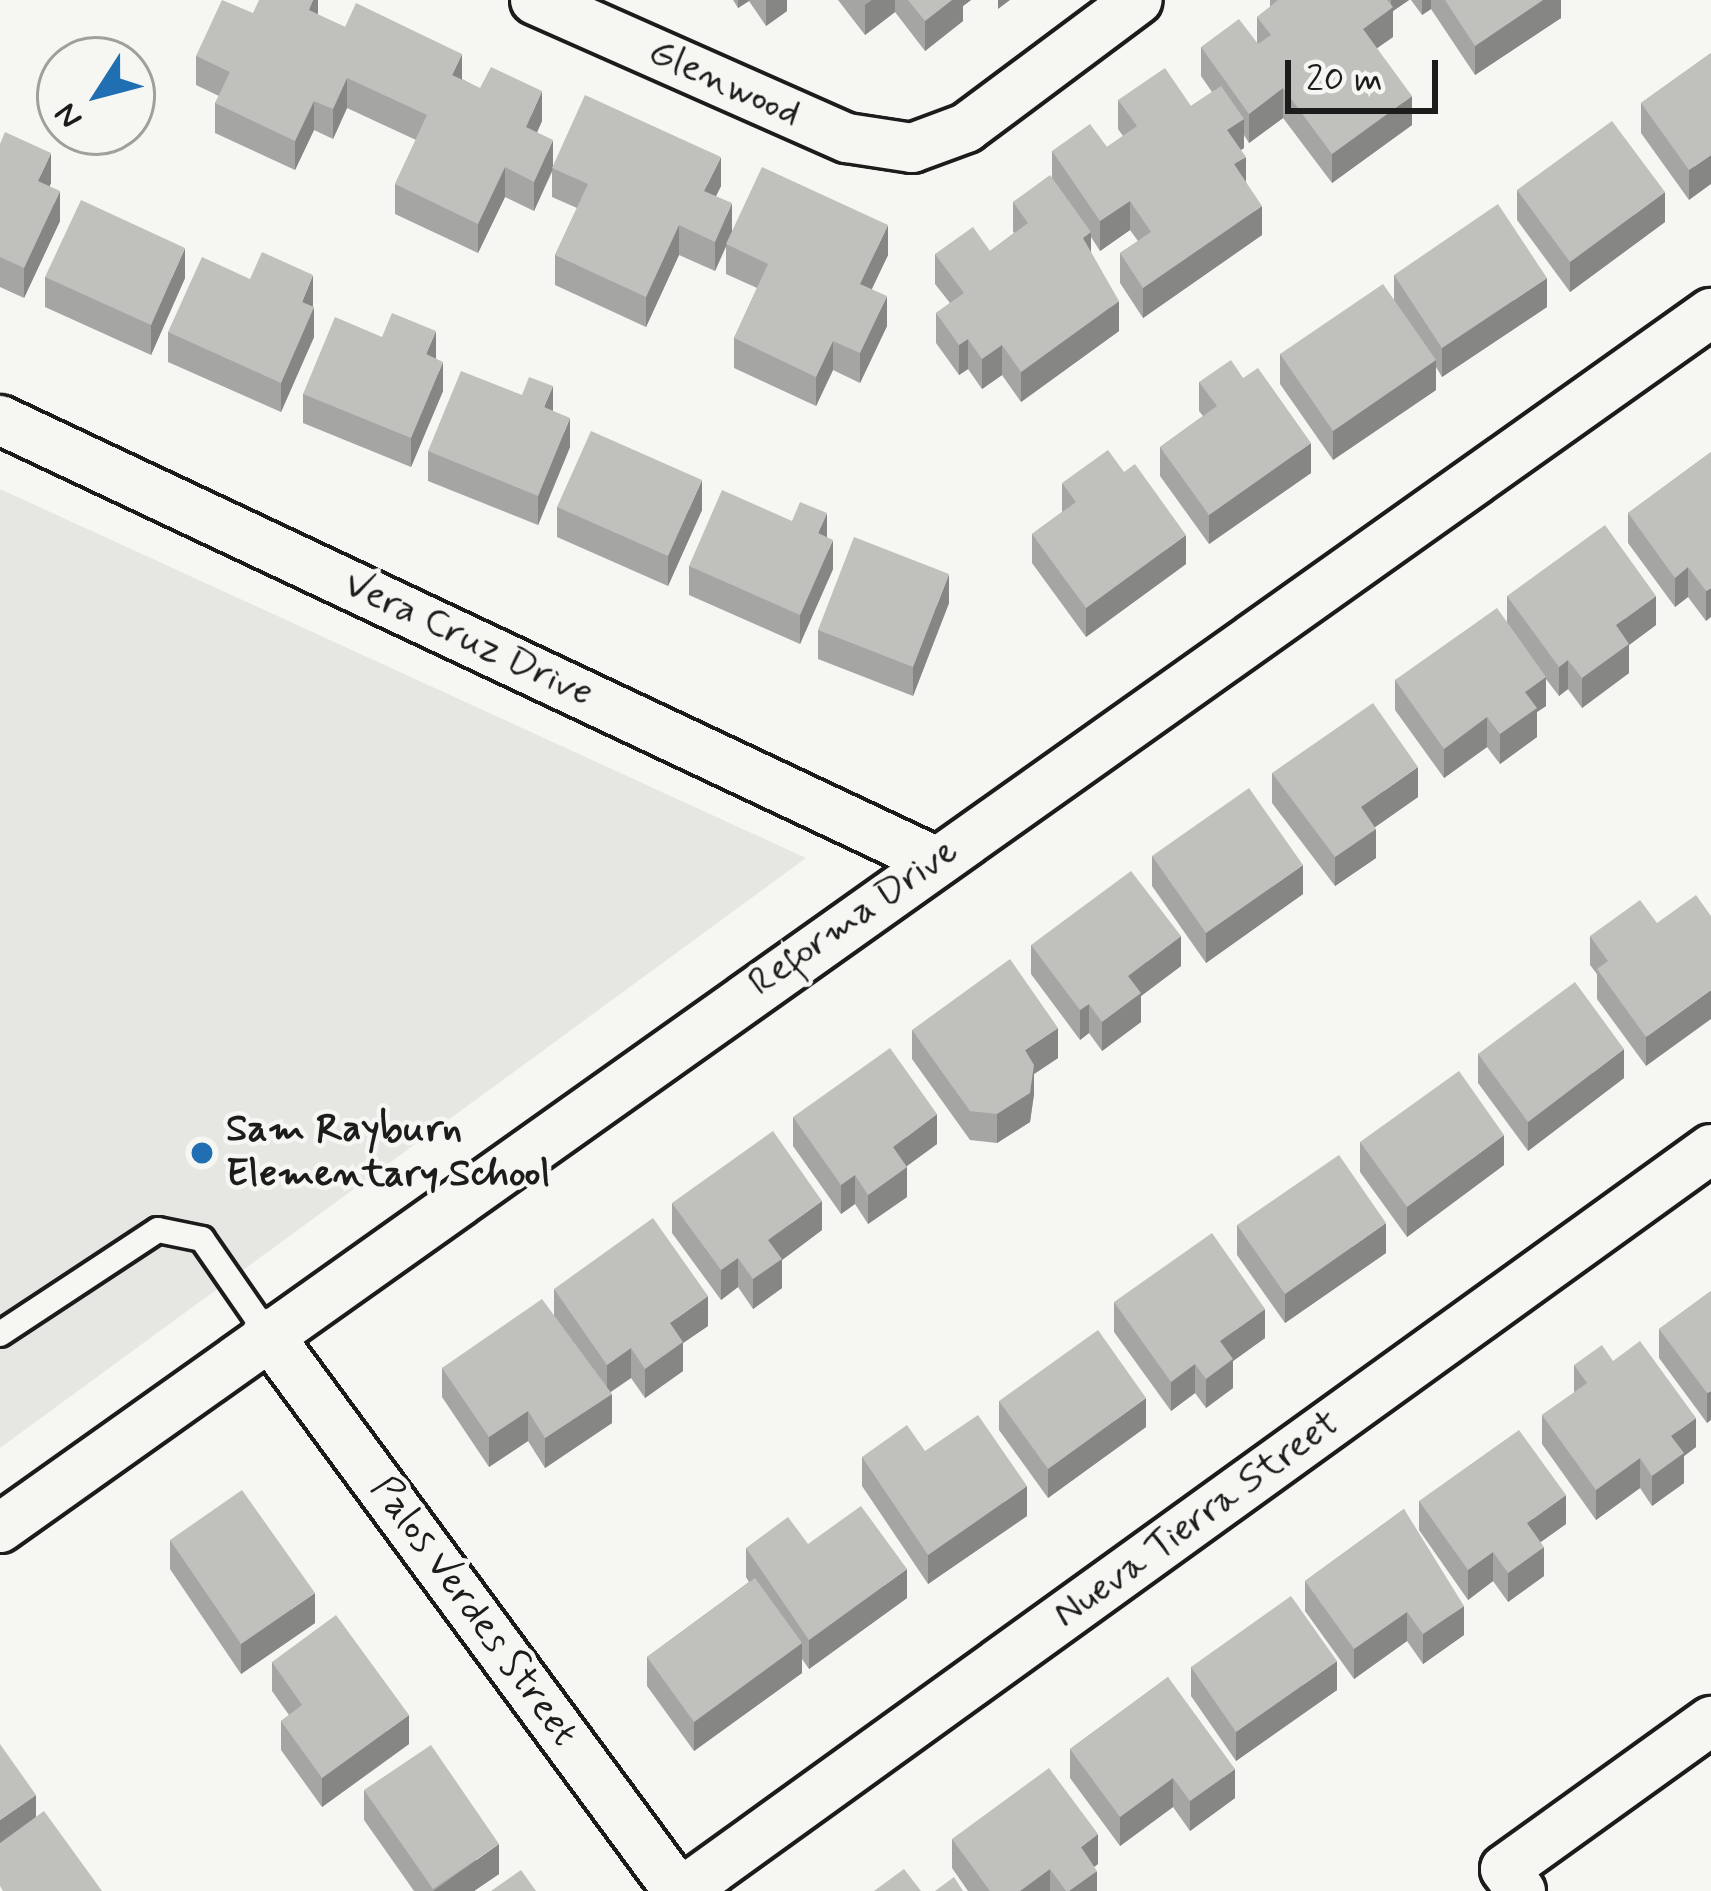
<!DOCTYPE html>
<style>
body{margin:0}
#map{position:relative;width:1711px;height:1891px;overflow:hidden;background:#f6f6f2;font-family:Mynerve,sans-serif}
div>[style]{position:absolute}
.built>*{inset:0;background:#e6e6e2}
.roads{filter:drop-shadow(3px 0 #1c1c1c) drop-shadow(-3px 0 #1c1c1c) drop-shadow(0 3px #1c1c1c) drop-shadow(0 -3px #1c1c1c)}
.lane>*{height:24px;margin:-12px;padding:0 12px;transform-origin:12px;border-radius:12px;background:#f6f6f2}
.street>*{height:48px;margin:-24px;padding:0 24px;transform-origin:24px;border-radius:24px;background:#f6f6f2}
.wall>*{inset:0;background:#a5a5a3}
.shaded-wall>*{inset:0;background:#868684}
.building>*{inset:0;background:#c0c0bd}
.dots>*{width:33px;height:33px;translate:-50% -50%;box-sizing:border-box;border:6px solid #f6f6f2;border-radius:50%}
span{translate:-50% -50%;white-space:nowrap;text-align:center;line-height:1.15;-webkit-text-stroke:9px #f6f6f2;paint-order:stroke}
.street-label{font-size:39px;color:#1c1c1c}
.poi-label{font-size:39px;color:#1c1c1c;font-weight:700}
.left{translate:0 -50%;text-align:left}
.north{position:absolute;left:36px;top:36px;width:120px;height:120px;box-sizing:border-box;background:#f6f6f2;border:3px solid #9f9f9c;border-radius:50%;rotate:234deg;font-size:33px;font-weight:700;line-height:48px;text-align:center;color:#1c1c1c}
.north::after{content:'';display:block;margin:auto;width:42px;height:54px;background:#1f6fb2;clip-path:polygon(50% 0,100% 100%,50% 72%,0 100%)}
.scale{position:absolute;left:1285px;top:60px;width:153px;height:54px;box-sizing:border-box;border:6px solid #1c1c1c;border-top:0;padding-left:15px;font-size:36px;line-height:42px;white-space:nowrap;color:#1c1c1c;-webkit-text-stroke:9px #f6f6f2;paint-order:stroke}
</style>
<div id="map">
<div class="built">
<div style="clip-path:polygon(0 489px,806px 858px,0 1448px)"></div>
</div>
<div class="roads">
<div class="lane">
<div style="left:0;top:1334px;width:189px;rotate:-33.4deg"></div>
<div style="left:158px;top:1230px;width:45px;rotate:11.6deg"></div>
<div style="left:202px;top:1239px;width:114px;rotate:55.3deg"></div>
</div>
<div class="street">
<div style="left:535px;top:0;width:341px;rotate:23.9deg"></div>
<div style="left:847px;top:138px;width:66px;rotate:8.7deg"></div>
<div style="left:912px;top:148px;width:58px;rotate:-20.3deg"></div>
<div style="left:966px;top:128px;width:214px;rotate:-36.7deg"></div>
<div style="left:0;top:420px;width:1034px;rotate:25.25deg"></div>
<div style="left:267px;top:1333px;width:693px;rotate:53.63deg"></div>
<div style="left:0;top:1528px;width:2099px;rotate:-35.38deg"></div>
<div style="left:683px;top:1891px;width:1268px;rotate:-35.82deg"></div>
<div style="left:1521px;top:1891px;width:27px;rotate:-126deg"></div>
<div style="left:1505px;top:1869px;width:254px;rotate:-35.7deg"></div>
</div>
</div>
<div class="wall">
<div style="clip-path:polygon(318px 0,318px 15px,462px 79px,542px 121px,537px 132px,553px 165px,721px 186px,716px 196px,732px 231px,888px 255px,872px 289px,887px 326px,860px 383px,833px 370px,816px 406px,734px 368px,734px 338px,757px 288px,726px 274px,726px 246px,715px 271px,679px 255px,646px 327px,555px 285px,555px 255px,577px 208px,552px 197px,552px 172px,534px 211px,505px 197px,478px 253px,395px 214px,395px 184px,416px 140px,347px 108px,333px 139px,314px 130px,295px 170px,215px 133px,215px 103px,219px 96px,196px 85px,196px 56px,253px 13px)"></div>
<div style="clip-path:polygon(733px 0,787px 0,787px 11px,766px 26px,749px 1px,738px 8px)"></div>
<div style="clip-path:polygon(838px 0,971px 0,963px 6px,963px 21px,925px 51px,895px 12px,865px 35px)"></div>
<div style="clip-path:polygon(1270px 0,1409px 0,1393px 11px,1393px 37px,1377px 48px,1412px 125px,1332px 183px,1283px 118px,1249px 143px,1244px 135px,1244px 148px,1241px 150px,1246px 182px,1262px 235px,1143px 318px,1120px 283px,1120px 253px,1138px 241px,1130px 230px,1100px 251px,1091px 237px,1091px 252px,1119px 331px,1021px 402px,1002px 375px,982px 389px,968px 369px,959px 375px,936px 343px,936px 313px,950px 303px,935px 284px,935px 254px,990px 251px,1014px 233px,1013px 231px,1013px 202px,1052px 177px,1052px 151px,1107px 147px,1123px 136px,1118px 129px,1118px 100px,1191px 106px,1212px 92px,1201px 76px,1201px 47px,1257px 43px,1257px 17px,1270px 7px)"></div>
<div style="clip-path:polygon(1411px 0,1561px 0,1561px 18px,1475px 75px,1431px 9px,1422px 15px)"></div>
<div style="clip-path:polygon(1711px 53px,1689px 200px,1641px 133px,1641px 103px)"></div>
<div style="clip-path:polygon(0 144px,51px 183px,49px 187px,60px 221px,24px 298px,0 287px)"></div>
<div style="clip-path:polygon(1517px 190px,1665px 222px,1570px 292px,1517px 220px)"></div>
<div style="clip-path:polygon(1394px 275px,1547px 307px,1442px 377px,1436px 367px,1436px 390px,1333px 460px,1280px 384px,1280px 354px,1394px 299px)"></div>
<div style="clip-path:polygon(45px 277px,185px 278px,151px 355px,45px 307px)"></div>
<div style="clip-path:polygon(313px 305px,314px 337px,281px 412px,168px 362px,168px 332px)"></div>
<div style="clip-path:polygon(436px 358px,443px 391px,411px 467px,303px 423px,303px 394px)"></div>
<div style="clip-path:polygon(1243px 378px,1311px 473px,1209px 544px,1160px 476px,1160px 447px,1203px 416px,1199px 411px,1199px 382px)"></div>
<div style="clip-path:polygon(553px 411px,570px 447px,538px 525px,428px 481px,428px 451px)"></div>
<div style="clip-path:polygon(1711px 452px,1706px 621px,1688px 597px,1675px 607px,1628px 543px,1628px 513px)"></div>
<div style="clip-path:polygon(1062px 483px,1186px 564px,1086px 637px,1032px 563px,1032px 534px,1062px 512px)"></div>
<div style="clip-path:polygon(557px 507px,702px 510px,668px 586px,557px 537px)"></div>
<div style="clip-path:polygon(827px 537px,833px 569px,800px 644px,689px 595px,689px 566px)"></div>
<div style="clip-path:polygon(1507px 596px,1656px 625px,1629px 645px,1629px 673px,1582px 708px,1568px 689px,1559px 696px,1546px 679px,1546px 706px,1537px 712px,1537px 737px,1500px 764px,1487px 747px,1444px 778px,1395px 710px,1395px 680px,1507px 623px)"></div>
<div style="clip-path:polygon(949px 603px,913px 696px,818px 659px,818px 630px)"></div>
<div style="clip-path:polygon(1272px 773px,1418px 797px,1375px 827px,1376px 858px,1335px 886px,1272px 803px)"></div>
<div style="clip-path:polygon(1152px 856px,1303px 894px,1206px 963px,1152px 886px)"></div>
<div style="clip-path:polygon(1657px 923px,1646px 1066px,1597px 999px,1597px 974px,1590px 965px,1590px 936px)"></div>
<div style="clip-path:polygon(1031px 945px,1181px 966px,1141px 996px,1141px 1022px,1102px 1051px,1089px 1033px,1080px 1040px,1031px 974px)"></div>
<div style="clip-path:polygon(912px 1030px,1058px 1058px,1034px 1074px,1034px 1094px,1030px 1122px,997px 1143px,970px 1140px,912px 1059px)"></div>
<div style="clip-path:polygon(1478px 1054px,1624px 1078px,1528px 1151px,1478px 1083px)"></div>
<div style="clip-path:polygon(793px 1117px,937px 1144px,907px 1166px,907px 1197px,868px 1224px,855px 1204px,841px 1214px,793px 1146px)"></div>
<div style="clip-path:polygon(1360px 1142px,1504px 1165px,1407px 1237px,1360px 1172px)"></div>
<div style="clip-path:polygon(672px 1203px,822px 1230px,782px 1260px,782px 1288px,753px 1309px,738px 1287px,721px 1300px,672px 1233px)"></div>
<div style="clip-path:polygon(1237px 1225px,1386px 1253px,1285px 1323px,1237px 1255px)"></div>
<div style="clip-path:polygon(554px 1289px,708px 1326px,683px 1343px,683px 1371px,645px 1398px,631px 1378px,611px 1392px,612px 1423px,545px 1468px,528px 1441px,489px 1467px,442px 1397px,442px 1368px,554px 1315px)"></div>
<div style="clip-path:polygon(1711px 1291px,1707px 1423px,1659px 1358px,1659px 1329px)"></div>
<div style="clip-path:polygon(1114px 1302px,1265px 1338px,1233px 1361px,1233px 1388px,1206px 1408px,1195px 1393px,1171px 1411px,1114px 1332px)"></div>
<div style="clip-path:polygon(1613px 1361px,1696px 1447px,1684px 1456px,1684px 1483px,1652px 1506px,1640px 1488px,1596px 1520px,1542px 1444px,1542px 1415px,1574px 1393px,1574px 1365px)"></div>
<div style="clip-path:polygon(999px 1401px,1146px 1427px,1048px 1498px,999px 1430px)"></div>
<div style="clip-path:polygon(925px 1451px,1027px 1516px,928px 1584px,862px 1486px,862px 1457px)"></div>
<div style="clip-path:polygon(1419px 1501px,1566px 1524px,1540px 1542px,1544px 1576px,1508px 1602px,1493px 1581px,1468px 1600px,1419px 1530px)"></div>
<div style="clip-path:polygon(1404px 1509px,1464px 1635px,1423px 1664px,1407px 1641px,1354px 1679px,1305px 1611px,1305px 1581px)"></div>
<div style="clip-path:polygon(170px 1540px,315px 1623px,241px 1674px,170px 1569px)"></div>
<div style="clip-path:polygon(808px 1544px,907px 1598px,809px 1669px,802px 1659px,802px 1673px,694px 1751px,647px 1686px,647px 1657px,749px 1582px,746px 1577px,746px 1548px)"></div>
<div style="clip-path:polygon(272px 1662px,409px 1744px,322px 1807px,281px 1750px,281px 1721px,289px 1715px,272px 1691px)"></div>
<div style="clip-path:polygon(1191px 1667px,1337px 1690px,1236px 1761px,1191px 1696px)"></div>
<div style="clip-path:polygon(1168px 1677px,1235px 1798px,1190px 1831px,1173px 1807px,1120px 1846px,1070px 1778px,1070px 1749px)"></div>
<div style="clip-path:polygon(364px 1790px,499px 1874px,474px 1891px,414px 1891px,364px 1820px)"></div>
<div style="clip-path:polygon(952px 1839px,1098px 1864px,1094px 1867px,1097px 1891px,968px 1891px,952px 1868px)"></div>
</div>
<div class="shaded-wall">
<div style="clip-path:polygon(313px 0,318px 0,318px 19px,309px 10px)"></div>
<div style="clip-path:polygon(738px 0,749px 0,749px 1px,738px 8px)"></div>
<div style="clip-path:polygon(766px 0,787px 0,787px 11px,766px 26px)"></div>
<div style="clip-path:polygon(872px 0,895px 0,895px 12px,865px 35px,865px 5px)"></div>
<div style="clip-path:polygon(952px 0,971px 0,963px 6px,963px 21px,925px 51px,925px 21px)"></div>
<div style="clip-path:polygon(998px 0,1010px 0,998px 9px)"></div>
<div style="clip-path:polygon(1391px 0,1409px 0,1393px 11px,1393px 37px,1363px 58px,1363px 29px,1391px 9px)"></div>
<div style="clip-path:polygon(1422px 0,1431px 0,1431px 9px,1422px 15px)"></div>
<div style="clip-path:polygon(1543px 0,1561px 0,1561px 18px,1475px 75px,1475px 46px)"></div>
<div style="clip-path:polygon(462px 54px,462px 83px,452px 75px)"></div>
<div style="clip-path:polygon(347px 78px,347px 108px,333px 139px,333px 109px)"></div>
<div style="clip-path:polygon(1283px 88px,1283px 118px,1249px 143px,1249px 114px)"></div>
<div style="clip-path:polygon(542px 91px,542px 121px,526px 157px,526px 127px)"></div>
<div style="clip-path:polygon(1412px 96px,1412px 125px,1332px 183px,1332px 154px)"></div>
<div style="clip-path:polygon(314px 101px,314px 130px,295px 170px,295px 141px)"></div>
<div style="clip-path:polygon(1244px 119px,1244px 148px,1227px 159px,1227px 130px)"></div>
<div style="clip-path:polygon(553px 140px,553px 168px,534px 211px,534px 182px)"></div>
<div style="clip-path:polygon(51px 153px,51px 183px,38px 211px,38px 181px)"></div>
<div style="clip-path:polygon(1711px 155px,1711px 184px,1689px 200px,1689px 170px)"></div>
<div style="clip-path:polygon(721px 157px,721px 186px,704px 220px,704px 191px)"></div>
<div style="clip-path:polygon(1246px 157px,1246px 186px,1234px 164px)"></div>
<div style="clip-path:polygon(505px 167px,505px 197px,478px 253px,478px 224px)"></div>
<div style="clip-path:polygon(60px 191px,60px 221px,24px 298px,24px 268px)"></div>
<div style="clip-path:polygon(1665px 192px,1665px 222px,1570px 292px,1570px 262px)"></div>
<div style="clip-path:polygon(1130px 201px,1130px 230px,1100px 251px,1100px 221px)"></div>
<div style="clip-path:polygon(732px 203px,732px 233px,715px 271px,715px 242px)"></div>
<div style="clip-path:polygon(1262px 206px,1262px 235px,1143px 318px,1143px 288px)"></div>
<div style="clip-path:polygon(679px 225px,679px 255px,646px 327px,646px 297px)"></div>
<div style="clip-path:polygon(888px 225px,888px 255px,860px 313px,860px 284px)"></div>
<div style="clip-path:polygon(1091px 232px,1091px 261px,1083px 238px)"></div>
<div style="clip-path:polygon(185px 248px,185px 278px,151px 355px,151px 325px)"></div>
<div style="clip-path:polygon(313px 275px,313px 305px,302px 331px,302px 302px)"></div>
<div style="clip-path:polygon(1547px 278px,1547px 307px,1442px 377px,1442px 348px)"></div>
<div style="clip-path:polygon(887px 296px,887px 326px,860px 383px,860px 353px)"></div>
<div style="clip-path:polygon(1119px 301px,1119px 331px,1021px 402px,1021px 372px)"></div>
<div style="clip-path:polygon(314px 307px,314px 337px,281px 412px,281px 383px)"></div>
<div style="clip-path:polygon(436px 331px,436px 361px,426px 354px)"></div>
<div style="clip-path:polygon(968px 339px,968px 369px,959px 375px,959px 345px)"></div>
<div style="clip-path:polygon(833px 341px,833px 370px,816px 406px,816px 377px)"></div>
<div style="clip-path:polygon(1002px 345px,1002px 375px,982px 389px,982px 359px)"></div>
<div style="clip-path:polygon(1436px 360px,1436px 390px,1333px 460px,1333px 431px)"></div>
<div style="clip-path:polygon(443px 362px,443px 391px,411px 467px,411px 438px)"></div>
<div style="clip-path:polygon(553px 386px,553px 416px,544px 407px)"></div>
<div style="clip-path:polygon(570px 418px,570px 447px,538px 525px,538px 496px)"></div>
<div style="clip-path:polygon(1311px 443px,1311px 473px,1209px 544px,1209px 515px)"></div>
<div style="clip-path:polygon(702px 480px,702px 510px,668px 586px,668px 556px)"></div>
<div style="clip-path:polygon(827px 513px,827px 543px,818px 533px)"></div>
<div style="clip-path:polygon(1186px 535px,1186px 564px,1086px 637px,1086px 608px)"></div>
<div style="clip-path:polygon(833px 540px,833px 569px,800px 644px,800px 615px)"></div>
<div style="clip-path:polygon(1688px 567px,1688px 597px,1675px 607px,1675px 578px)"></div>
<div style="clip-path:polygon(949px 574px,949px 603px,913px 696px,913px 667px)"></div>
<div style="clip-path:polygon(1711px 588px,1711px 617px,1706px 621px,1706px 591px)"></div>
<div style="clip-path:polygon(1656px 596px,1656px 625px,1629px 645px,1629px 673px,1582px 708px,1582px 678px,1616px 625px)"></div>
<div style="clip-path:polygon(1568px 660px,1568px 689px,1559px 696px,1559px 667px)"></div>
<div style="clip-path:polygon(1546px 677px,1546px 706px,1537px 712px,1537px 737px,1500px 764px,1500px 734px,1525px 692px)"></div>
<div style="clip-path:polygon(1487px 717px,1487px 747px,1444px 778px,1444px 749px)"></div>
<div style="clip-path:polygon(1418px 767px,1418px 797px,1361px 837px,1361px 807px)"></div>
<div style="clip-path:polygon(1376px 829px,1376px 858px,1335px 886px,1335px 857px)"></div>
<div style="clip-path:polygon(1303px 865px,1303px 894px,1206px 963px,1206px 933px)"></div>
<div style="clip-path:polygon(1181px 936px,1181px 966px,1141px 996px,1141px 1022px,1102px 1051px,1102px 1022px,1128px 976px)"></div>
<div style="clip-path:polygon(1711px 990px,1711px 1019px,1646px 1066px,1646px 1037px)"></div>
<div style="clip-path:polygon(1089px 1004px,1089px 1033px,1080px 1040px,1080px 1010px)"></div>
<div style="clip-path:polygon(1058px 1028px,1058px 1058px,1034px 1074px,1034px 1094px,1030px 1122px,997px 1143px,997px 1114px,1025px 1050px)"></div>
<div style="clip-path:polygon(1624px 1049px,1624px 1078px,1528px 1151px,1528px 1122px)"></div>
<div style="clip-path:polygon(937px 1114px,937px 1144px,893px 1176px,893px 1147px)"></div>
<div style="clip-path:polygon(1504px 1135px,1504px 1165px,1407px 1237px,1407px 1207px)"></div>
<div style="clip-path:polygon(907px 1167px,907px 1197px,868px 1224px,868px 1195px)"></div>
<div style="clip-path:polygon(855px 1175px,855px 1204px,841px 1214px,841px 1185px)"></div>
<div style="clip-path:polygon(822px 1201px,822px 1230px,782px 1260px,782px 1288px,753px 1309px,753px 1279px,768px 1240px)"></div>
<div style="clip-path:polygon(1386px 1223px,1386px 1253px,1285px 1323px,1285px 1294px)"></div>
<div style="clip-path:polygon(738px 1258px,738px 1287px,721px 1300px,721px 1270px)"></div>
<div style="clip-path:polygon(708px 1296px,708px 1326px,683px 1343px,683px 1371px,645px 1398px,645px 1369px,670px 1323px)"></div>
<div style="clip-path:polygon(1265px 1309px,1265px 1338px,1233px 1361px,1233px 1388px,1206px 1408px,1206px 1379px,1220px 1341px)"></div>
<div style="clip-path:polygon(631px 1348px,631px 1378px,607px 1394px,607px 1365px)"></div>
<div style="clip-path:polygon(1195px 1364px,1195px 1393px,1171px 1411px,1171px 1382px)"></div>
<div style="clip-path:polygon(1711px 1391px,1711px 1420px,1707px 1423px,1707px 1393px)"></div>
<div style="clip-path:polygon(612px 1394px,612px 1423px,545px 1468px,545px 1438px)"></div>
<div style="clip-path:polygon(1146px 1398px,1146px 1427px,1048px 1498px,1048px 1469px)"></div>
<div style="clip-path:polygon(528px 1411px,528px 1441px,489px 1467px,489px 1437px)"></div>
<div style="clip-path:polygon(1696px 1418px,1696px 1447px,1684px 1456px,1684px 1483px,1652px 1506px,1652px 1476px,1671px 1436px)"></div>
<div style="clip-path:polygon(1640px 1458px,1640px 1488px,1596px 1520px,1596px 1490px)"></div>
<div style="clip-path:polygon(1027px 1486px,1027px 1516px,928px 1584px,928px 1555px)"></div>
<div style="clip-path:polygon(1566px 1495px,1566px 1524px,1527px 1552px,1527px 1523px)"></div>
<div style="clip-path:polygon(1544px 1547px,1544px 1576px,1508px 1602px,1508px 1573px)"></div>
<div style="clip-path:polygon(1493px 1552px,1493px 1581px,1468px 1600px,1468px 1570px)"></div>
<div style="clip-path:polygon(907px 1569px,907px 1598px,809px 1669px,809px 1640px)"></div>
<div style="clip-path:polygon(315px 1593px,315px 1623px,241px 1674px,241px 1644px)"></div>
<div style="clip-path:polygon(1464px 1606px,1464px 1635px,1423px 1664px,1423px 1634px)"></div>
<div style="clip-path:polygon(1407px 1612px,1407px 1641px,1354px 1679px,1354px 1649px)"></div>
<div style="clip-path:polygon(802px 1643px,802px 1673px,694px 1751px,694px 1722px)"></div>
<div style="clip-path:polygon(1337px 1661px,1337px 1690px,1236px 1761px,1236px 1732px)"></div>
<div style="clip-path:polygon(409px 1715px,409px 1744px,322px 1807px,322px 1778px)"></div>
<div style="clip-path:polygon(1235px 1769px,1235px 1798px,1190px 1831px,1190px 1801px)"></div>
<div style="clip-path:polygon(1173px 1778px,1173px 1807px,1120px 1846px,1120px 1817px)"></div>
<div style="clip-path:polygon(36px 1795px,36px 1825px,0 1850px,0 1820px)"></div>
<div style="clip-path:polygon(1098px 1834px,1098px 1864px,1081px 1876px,1081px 1847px)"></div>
<div style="clip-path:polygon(499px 1844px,499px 1874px,474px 1891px,433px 1891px)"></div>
<div style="clip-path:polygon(1050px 1869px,1050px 1891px,1020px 1891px)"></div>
<div style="clip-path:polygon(1097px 1871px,1097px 1891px,1069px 1891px)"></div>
</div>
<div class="building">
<div style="clip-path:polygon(222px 0,253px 13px,259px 0,313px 0,309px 10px,345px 27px,356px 3px,462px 54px,452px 75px,480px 88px,491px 67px,542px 91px,526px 127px,553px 140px,534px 182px,505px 167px,478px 224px,395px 184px,427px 115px,347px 78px,333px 109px,314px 101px,295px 141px,215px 103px,230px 72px,196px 56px)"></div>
<div style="clip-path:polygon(908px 0,952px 0,925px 21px)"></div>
<div style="clip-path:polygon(1278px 0,1387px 0,1393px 7px,1363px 29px,1412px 96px,1332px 154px,1283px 88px,1249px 114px,1201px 47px,1239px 19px,1258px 44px,1271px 35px,1257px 17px)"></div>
<div style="clip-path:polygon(1445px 0,1543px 0,1475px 46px)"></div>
<div style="clip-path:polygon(1711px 53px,1711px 155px,1689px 170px,1641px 103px)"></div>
<div style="clip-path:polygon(1165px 68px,1191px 106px,1221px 86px,1244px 119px,1227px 130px,1246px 157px,1234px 164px,1262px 206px,1143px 288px,1120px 253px,1151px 232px,1130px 201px,1100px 221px,1052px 151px,1090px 124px,1107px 147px,1137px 126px,1118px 100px)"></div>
<div style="clip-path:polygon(585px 95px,721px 157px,704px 191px,732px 203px,715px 242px,679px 225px,646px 297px,555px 255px,588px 184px,552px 168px)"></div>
<div style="clip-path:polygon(1612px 121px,1665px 192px,1570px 262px,1517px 190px)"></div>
<div style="clip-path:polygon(5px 132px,51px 153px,38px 181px,60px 191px,24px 268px,0 257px,0 144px)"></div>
<div style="clip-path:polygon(762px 167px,888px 225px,860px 284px,887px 296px,860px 353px,833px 341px,816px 377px,734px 338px,768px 264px,726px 244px)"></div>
<div style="clip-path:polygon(1050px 175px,1091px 232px,1083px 238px,1119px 301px,1021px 372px,1002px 345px,982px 359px,968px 339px,959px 345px,936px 313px,964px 293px,935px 254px,973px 227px,990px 251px,1028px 223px,1013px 202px)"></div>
<div style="clip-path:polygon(81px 200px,185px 248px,151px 325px,45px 277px)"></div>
<div style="clip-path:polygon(1498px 204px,1547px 278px,1442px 348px,1394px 275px)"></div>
<div style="clip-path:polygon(262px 252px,313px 275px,302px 302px,314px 307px,281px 383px,168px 332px,202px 257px,250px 279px)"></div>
<div style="clip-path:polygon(1383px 284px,1436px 360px,1333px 431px,1280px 354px)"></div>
<div style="clip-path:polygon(392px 313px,436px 331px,426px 354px,443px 362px,411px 438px,303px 394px,335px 317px,382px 337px)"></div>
<div style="clip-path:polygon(1231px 360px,1243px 378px,1258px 368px,1311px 443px,1209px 515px,1160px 447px,1217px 406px,1199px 382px)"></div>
<div style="clip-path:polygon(461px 371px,522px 395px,529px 377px,553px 386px,544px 407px,570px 418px,538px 496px,428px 451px)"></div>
<div style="clip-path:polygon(591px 431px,702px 480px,668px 556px,557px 507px)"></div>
<div style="clip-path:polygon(1108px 450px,1124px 472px,1135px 464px,1186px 535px,1086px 608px,1032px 534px,1076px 502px,1062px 483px)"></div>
<div style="clip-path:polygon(1711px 452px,1711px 588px,1706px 591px,1688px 567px,1675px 578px,1628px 513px)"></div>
<div style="clip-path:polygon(722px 490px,792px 521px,800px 502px,827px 513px,818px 533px,833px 540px,800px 615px,689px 566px)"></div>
<div style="clip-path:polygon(1605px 525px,1656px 596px,1616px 625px,1629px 644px,1582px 678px,1568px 660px,1559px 667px,1507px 596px)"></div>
<div style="clip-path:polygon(854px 537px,949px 574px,913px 667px,818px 630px)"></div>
<div style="clip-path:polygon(1497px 608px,1546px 677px,1525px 692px,1537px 708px,1500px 734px,1487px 717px,1444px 749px,1395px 680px)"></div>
<div style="clip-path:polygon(1373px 703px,1418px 767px,1361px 807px,1376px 829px,1335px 857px,1272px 773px)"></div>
<div style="clip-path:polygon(1249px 788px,1303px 865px,1206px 933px,1152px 856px)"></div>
<div style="clip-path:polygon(1131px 871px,1181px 936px,1128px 976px,1141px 993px,1102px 1022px,1089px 1004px,1080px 1010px,1031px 945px)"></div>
<div style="clip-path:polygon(1696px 895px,1711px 916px,1711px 990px,1646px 1037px,1597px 969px,1608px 961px,1590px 936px,1640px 900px,1657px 923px)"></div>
<div style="clip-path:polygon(1010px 959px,1058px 1028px,1025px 1050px,1034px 1065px,1030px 1093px,997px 1114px,970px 1111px,912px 1030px)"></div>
<div style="clip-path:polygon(1575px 982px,1624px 1049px,1528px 1122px,1478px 1054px)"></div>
<div style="clip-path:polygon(890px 1048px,937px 1114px,893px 1147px,907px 1167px,868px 1195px,855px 1175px,841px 1185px,793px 1117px)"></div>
<div style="clip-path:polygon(1459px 1071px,1504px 1135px,1407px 1207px,1360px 1142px)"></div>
<div style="clip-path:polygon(773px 1131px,822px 1201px,768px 1240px,782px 1259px,753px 1279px,738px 1258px,721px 1270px,672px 1203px)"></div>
<div style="clip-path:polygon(1339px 1155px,1386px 1223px,1285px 1294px,1237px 1225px)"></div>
<div style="clip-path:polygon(653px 1218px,708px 1296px,670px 1323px,683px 1342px,645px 1369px,631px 1348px,607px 1365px,554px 1289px)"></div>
<div style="clip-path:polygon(1212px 1233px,1265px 1309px,1220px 1341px,1233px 1359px,1206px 1379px,1195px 1364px,1171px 1382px,1114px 1302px)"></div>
<div style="clip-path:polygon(1711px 1291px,1711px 1391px,1707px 1393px,1659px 1329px)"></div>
<div style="clip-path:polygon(542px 1299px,612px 1394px,545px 1438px,528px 1411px,489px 1437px,442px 1368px)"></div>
<div style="clip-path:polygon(1098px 1330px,1146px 1398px,1048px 1469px,999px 1401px)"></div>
<div style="clip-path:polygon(1640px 1341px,1696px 1418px,1671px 1436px,1684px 1453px,1652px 1476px,1640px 1458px,1596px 1490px,1542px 1415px,1587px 1383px,1574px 1365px,1602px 1345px,1613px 1361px)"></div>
<div style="clip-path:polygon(978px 1415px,1027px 1486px,928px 1555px,862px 1457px,907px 1425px,925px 1451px)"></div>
<div style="clip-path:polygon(1519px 1430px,1566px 1495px,1527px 1523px,1544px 1547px,1508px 1573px,1493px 1552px,1468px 1570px,1419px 1501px)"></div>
<div style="clip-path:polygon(242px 1490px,315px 1593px,241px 1644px,170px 1540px)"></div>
<div style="clip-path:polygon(861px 1506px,907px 1569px,809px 1640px,746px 1548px,788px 1517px,808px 1544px)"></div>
<div style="clip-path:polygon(1404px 1509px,1464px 1606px,1423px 1634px,1407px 1612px,1354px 1649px,1305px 1581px)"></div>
<div style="clip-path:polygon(755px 1578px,802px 1643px,694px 1722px,647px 1657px)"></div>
<div style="clip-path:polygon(1291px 1596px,1337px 1661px,1236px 1732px,1191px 1667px)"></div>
<div style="clip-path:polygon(336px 1615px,409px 1715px,322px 1778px,281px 1721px,302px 1705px,272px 1662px)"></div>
<div style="clip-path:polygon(1168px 1677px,1235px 1769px,1190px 1801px,1173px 1778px,1120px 1817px,1070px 1749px)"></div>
<div style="clip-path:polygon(0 1744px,36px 1795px,0 1820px)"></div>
<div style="clip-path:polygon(431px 1745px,499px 1844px,433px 1889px,364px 1790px)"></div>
<div style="clip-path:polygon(1049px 1768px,1098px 1834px,1081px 1847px,1097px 1871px,1069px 1891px,1066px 1891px,1050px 1869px,1020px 1891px,990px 1891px,952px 1839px)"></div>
<div style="clip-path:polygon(44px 1811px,102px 1891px,3px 1891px,0 1886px,0 1843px)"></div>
<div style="clip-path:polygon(904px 1869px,921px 1891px,874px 1891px)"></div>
<div style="clip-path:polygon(521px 1870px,536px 1891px,491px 1891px)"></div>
<div style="clip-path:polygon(954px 1877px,963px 1891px,935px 1891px)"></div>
</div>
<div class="dots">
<div style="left:202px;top:1153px;background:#1f6fb2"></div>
</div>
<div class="street-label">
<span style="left:724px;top:84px;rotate:24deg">Glenwood</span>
<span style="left:468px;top:640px;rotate:25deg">Vera Cruz Drive</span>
<span style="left:854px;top:918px;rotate:-35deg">Reforma Drive</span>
<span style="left:1197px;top:1520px;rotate:-36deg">Nueva Tierra Street</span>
<span style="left:473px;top:1612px;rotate:54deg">Palos Verdes Street</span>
</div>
<div class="poi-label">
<span class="left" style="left:226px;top:1153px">Sam Rayburn<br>Elementary School</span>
</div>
<div class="north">N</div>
<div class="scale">20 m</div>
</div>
